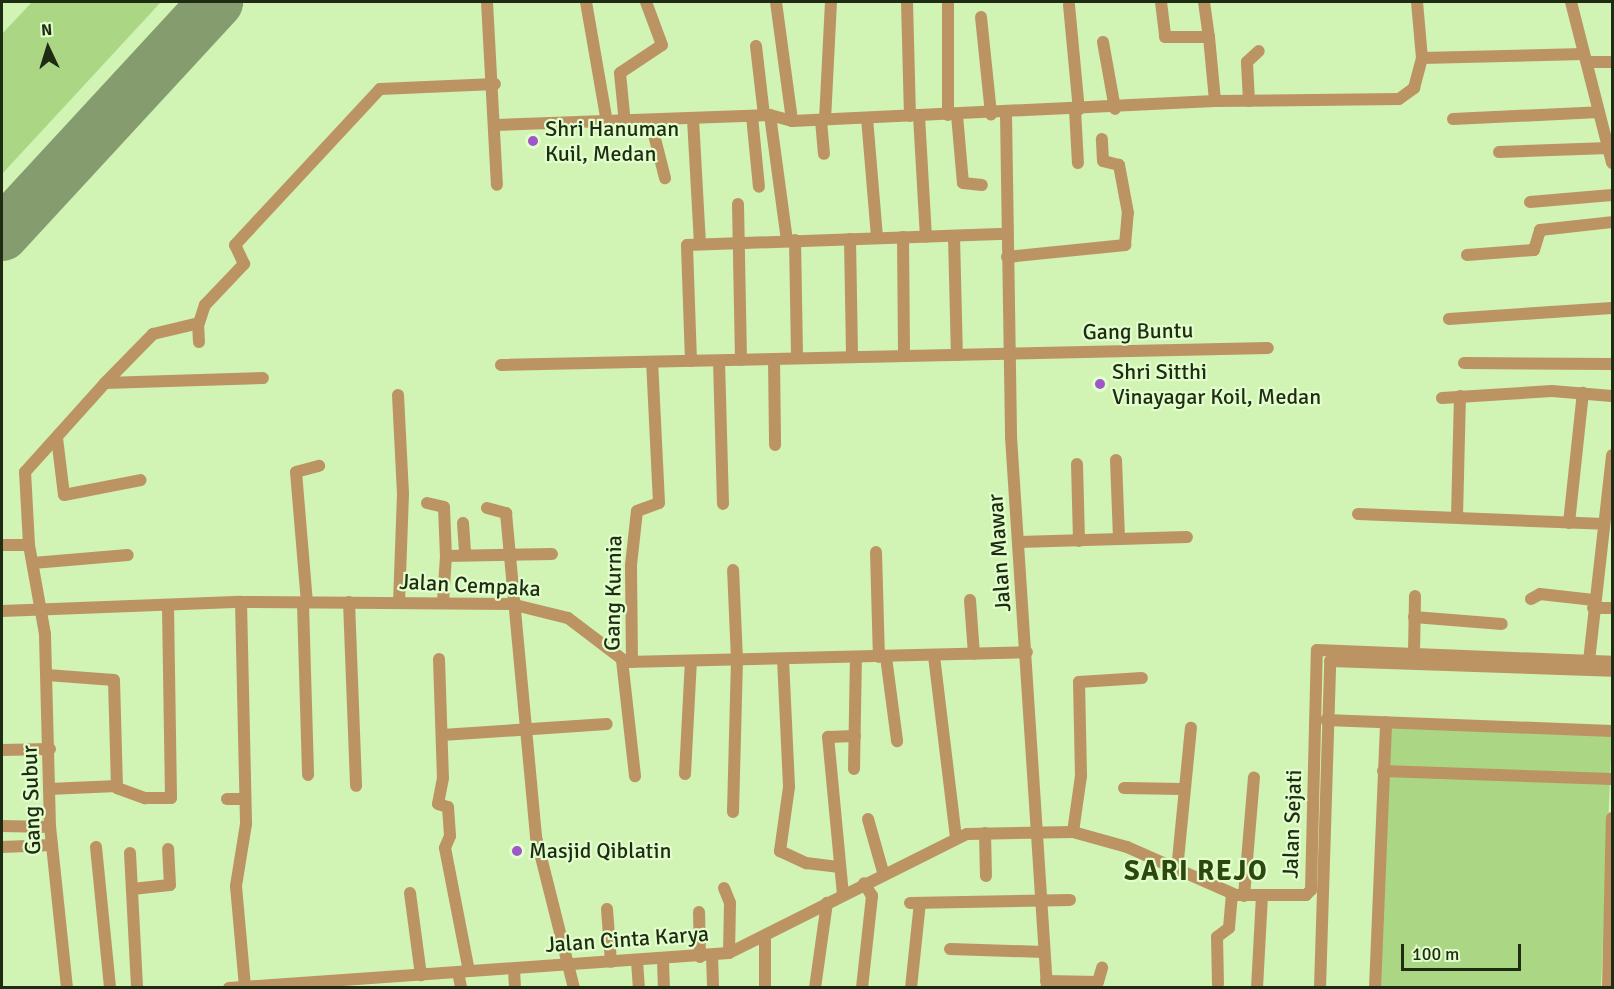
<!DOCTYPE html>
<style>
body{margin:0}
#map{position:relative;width:1614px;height:989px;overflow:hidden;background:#d1f3b4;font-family:Signika,sans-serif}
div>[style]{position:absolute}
.green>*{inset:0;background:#abd784}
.runway>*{height:54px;margin:-27px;padding:0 27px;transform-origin:27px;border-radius:27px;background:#849c6e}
.minor>*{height:12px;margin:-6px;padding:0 6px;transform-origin:6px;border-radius:6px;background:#bc9463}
.dots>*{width:16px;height:16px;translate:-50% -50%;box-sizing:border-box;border:3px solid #e2fecc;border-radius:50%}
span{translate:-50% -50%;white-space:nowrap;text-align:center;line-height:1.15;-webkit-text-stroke:4.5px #e2fecc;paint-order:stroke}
.poi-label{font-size:22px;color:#1f2c14}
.left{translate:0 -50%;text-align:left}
.street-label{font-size:22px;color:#1f2c14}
.district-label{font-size:28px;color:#2d480d;font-weight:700;letter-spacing:1.5px}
.frame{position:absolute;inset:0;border:3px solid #1f2c14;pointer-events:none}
.north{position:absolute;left:18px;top:18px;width:60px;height:60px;-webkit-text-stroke:4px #e2fecc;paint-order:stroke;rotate:356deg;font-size:16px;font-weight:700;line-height:24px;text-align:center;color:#1f2c14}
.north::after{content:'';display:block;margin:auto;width:21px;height:27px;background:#1f2c14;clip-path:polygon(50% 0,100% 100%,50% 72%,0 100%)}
.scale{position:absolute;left:1401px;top:944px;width:120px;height:27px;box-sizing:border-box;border:3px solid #1f2c14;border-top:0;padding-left:8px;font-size:18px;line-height:21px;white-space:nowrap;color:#1f2c14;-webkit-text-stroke:4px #e2fecc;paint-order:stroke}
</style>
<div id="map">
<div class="green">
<div style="clip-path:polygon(32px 2px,161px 2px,2px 174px,2px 34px)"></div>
<div style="clip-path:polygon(1390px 725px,1612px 734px,1601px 987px,1379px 987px)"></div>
</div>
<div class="runway">
<div style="left:2px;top:234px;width:316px;rotate:-47.3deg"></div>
</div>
<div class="minor">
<div style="left:487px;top:2px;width:183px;rotate:86.9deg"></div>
<div style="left:586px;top:2px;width:122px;rotate:80.1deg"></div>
<div style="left:776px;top:2px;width:120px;rotate:82.3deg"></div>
<div style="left:907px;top:2px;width:114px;rotate:88.5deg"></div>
<div style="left:1161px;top:2px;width:35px;rotate:83deg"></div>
<div style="left:1165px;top:37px;width:44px"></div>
<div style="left:1209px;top:37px;width:64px;rotate:84.6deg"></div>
<div style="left:1204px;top:2px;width:35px;rotate:82deg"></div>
<div style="left:1417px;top:2px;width:56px;rotate:84.9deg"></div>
<div style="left:1571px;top:2px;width:166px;rotate:75.7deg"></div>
<div style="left:1069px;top:5px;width:105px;rotate:84.6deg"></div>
<div style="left:981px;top:17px;width:98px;rotate:84.1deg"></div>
<div style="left:1103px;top:42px;width:68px;rotate:79.8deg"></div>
<div style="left:756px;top:46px;width:69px;rotate:83.4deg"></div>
<div style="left:1587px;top:62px;width:25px"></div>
<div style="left:1249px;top:101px;width:39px;rotate:-93deg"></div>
<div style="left:1247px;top:62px;width:16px;rotate:-43deg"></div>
<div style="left:1075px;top:110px;width:53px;rotate:86.8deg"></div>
<div style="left:1006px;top:114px;width:323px;rotate:89.1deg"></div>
<div style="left:1011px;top:437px;width:552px;rotate:86.26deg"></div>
<div style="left:770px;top:115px;width:127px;rotate:82.3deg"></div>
<div style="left:948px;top:115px;width:112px;rotate:-90deg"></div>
<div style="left:957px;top:115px;width:68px;rotate:85deg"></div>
<div style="left:963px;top:183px;width:19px;rotate:6deg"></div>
<div style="left:752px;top:116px;width:71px;rotate:84.4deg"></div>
<div style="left:919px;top:116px;width:121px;rotate:86.7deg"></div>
<div style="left:867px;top:118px;width:120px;rotate:85.2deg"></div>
<div style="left:693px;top:119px;width:124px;rotate:86.8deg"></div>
<div style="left:1453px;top:119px;width:146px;rotate:-2.7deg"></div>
<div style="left:821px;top:120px;width:34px;rotate:85deg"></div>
<div style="left:825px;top:120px;width:118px;rotate:-87.1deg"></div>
<div style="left:651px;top:123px;width:57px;rotate:75.7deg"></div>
<div style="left:625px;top:124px;width:51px;rotate:-95.6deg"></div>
<div style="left:620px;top:73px;width:50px;rotate:-33.7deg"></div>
<div style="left:662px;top:45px;width:46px;rotate:-110.4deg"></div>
<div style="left:495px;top:125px;width:275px;rotate:-2.1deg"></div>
<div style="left:770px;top:115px;width:23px;rotate:15deg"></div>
<div style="left:792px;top:121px;width:423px;rotate:-2.7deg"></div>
<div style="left:1215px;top:101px;width:184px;rotate:-0.6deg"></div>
<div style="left:1399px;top:99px;width:19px;rotate:-36deg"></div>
<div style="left:1414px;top:88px;width:31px;rotate:-75deg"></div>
<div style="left:1422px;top:58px;width:162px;rotate:-1.4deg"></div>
<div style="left:1499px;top:152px;width:110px;rotate:-2.1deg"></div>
<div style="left:1530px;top:202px;width:82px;rotate:-4.9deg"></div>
<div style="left:738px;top:204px;width:156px;rotate:88.9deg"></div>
<div style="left:954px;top:236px;width:119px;rotate:88.6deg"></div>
<div style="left:903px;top:237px;width:119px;rotate:89.5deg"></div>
<div style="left:850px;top:239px;width:118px;rotate:89deg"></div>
<div style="left:795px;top:240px;width:118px;rotate:89deg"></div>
<div style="left:1467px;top:255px;width:67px;rotate:-4.3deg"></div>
<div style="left:1534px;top:250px;width:21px;rotate:-73deg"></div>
<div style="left:1540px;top:230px;width:72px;rotate:-6.3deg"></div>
<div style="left:1007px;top:257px;width:119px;rotate:-5.8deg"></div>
<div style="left:1125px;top:245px;width:32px;rotate:-85deg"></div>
<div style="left:1128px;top:213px;width:49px;rotate:-100.6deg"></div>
<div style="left:1119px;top:165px;width:16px;rotate:-166deg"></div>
<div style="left:1103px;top:161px;width:22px;rotate:-93deg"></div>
<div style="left:1449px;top:319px;width:163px;rotate:-3.9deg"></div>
<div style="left:198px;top:323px;width:19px;rotate:87deg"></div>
<div style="left:774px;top:359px;width:86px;rotate:89.3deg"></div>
<div style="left:691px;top:361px;width:116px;rotate:-92deg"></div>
<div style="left:687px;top:245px;width:319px;rotate:-2deg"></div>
<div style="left:719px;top:361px;width:143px;rotate:88.4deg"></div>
<div style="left:1464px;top:363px;width:148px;rotate:0.4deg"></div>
<div style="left:501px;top:365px;width:767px;rotate:-1.27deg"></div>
<div style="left:105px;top:383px;width:69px;rotate:-45.6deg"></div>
<div style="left:153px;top:334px;width:47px;rotate:-13.4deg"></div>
<div style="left:199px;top:323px;width:19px;rotate:-72deg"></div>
<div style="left:205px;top:305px;width:57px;rotate:-46.4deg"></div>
<div style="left:244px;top:264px;width:21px;rotate:-115deg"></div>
<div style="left:235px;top:245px;width:213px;rotate:-47.1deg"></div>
<div style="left:380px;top:89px;width:115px;rotate:-2.5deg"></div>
<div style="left:398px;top:395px;width:99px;rotate:87.1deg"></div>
<div style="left:403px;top:494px;width:107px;rotate:92.1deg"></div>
<div style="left:1442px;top:398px;width:110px;rotate:-3.6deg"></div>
<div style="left:1552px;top:391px;width:60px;rotate:4.8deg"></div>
<div style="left:57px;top:438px;width:57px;rotate:83deg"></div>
<div style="left:64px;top:495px;width:78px;rotate:-11deg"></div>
<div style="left:1116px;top:460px;width:79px;rotate:87.8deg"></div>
<div style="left:1077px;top:464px;width:77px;rotate:88.5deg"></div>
<div style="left:427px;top:503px;width:17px;rotate:13deg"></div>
<div style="left:444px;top:507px;width:49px;rotate:87.7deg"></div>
<div style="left:446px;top:556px;width:106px;rotate:-1.1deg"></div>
<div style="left:487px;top:508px;width:20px;rotate:15deg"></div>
<div style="left:506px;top:513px;width:325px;rotate:84.7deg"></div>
<div style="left:536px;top:837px;width:156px;rotate:75.9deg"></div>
<div style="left:1358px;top:514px;width:246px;rotate:2.3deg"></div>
<div style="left:1457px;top:517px;width:121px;rotate:-88.6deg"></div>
<div style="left:463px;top:523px;width:31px;rotate:86deg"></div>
<div style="left:1569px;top:523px;width:131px;rotate:-83.9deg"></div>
<div style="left:1019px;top:542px;width:168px;rotate:-1.7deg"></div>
<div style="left:2px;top:545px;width:27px"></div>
<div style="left:876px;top:552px;width:105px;rotate:88.4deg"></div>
<div style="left:33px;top:563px;width:95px;rotate:-4.8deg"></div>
<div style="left:1531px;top:599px;width:10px;rotate:-29deg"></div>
<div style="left:1540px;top:594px;width:54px;rotate:6.3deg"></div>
<div style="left:970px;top:600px;width:54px;rotate:85.8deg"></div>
<div style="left:241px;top:602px;width:222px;rotate:88.7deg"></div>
<div style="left:246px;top:824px;width:63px;rotate:99.2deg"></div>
<div style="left:236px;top:886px;width:100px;rotate:84.9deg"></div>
<div style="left:349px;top:602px;width:184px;rotate:87.8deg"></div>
<div style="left:443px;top:602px;width:46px;rotate:-86.3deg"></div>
<div style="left:307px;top:603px;width:131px;rotate:-94.8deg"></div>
<div style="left:296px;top:472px;width:24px;rotate:-15deg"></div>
<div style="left:303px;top:604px;width:171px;rotate:88.3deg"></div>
<div style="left:1593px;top:608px;width:19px"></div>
<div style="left:2px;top:611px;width:239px;rotate:-2.2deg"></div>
<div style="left:241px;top:602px;width:270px;rotate:0.4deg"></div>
<div style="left:511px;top:604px;width:59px;rotate:13.8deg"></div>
<div style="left:568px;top:618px;width:73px;rotate:37.2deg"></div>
<div style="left:626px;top:662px;width:401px;rotate:-1.4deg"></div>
<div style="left:1414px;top:617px;width:88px;rotate:4.5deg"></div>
<div style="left:1414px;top:653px;width:57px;rotate:-89deg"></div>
<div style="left:934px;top:656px;width:182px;rotate:83.1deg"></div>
<div style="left:886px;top:657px;width:85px;rotate:82.5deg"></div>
<div style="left:439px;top:659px;width:119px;rotate:88.1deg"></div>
<div style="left:443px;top:778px;width:26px;rotate:101deg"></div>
<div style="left:438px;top:804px;width:10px;rotate:17deg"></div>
<div style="left:448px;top:807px;width:29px;rotate:86deg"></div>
<div style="left:450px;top:836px;width:13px;rotate:113deg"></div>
<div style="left:445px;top:848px;width:125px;rotate:79deg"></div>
<div style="left:783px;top:659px;width:128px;rotate:87.3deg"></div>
<div style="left:789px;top:787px;width:65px;rotate:98deg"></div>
<div style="left:780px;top:851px;width:29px;rotate:25deg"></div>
<div style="left:806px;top:863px;width:34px;rotate:7deg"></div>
<div style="left:622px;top:660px;width:117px;rotate:83.6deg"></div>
<div style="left:1589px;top:661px;width:207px;rotate:-83.6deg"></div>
<div style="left:632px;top:662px;width:97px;rotate:-90.6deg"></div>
<div style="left:631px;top:565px;width:54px;rotate:-83.7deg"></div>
<div style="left:637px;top:511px;width:23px;rotate:-20deg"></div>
<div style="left:659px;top:503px;width:141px;rotate:-92.8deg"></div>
<div style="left:47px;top:675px;width:67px;rotate:4.3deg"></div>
<div style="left:114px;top:680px;width:108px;rotate:88.4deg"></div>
<div style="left:117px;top:788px;width:30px;rotate:20deg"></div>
<div style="left:145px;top:798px;width:26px"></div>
<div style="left:171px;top:798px;width:193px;rotate:-90.9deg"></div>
<div style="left:1326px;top:720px;width:286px;rotate:2.2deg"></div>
<div style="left:442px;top:735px;width:165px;rotate:-3.8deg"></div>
<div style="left:2px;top:750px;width:48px;rotate:-1.2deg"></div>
<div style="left:854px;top:769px;width:112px;rotate:-89deg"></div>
<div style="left:1383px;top:771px;width:229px;rotate:2deg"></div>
<div style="left:685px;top:774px;width:113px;rotate:-87deg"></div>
<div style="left:1124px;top:788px;width:58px;rotate:1deg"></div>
<div style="left:49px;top:789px;width:68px;rotate:-2.5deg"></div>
<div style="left:227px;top:799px;width:18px"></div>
<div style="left:733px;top:812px;width:152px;rotate:-88.5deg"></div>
<div style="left:737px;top:660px;width:90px;rotate:-92.5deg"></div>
<div style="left:868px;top:819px;width:55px;rotate:74.2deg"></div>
<div style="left:2px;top:826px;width:48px;rotate:1.2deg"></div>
<div style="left:1073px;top:832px;width:57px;rotate:-81.9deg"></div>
<div style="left:1081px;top:776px;width:94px;rotate:-91.2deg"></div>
<div style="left:1079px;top:682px;width:63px;rotate:-3.6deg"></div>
<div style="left:985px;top:833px;width:43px;rotate:88.7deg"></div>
<div style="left:2px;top:847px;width:50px;rotate:-2.3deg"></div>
<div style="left:96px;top:847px;width:142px;rotate:84.3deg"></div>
<div style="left:130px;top:853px;width:135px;rotate:87deg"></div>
<div style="left:1177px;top:870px;width:143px;rotate:-84.4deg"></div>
<div style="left:724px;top:888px;width:16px;rotate:68deg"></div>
<div style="left:730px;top:903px;width:50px;rotate:91.1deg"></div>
<div style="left:132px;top:889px;width:38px;rotate:-6deg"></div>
<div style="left:170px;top:885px;width:36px;rotate:-93deg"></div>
<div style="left:410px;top:893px;width:83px;rotate:82.4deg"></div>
<div style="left:843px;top:895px;width:159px;rotate:-95.4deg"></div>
<div style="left:828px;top:737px;width:27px;rotate:-2deg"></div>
<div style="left:1244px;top:896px;width:119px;rotate:-85.2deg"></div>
<div style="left:910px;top:903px;width:160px;rotate:-1.1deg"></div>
<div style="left:607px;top:909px;width:53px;rotate:85.7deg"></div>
<div style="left:699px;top:912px;width:45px;rotate:88.7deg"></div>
<div style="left:950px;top:949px;width:94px;rotate:1.8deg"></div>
<div style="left:712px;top:956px;width:32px;rotate:88deg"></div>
<div style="left:637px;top:961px;width:27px;rotate:86deg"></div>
<div style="left:663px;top:961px;width:27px;rotate:88deg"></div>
<div style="left:514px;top:969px;width:19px;rotate:87deg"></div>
<div style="left:458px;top:972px;width:16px;rotate:79deg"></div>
<div style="left:1046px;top:981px;width:52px;rotate:1.1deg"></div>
<div style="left:1098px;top:982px;width:15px;rotate:-74deg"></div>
<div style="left:1218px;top:984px;width:47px;rotate:-91.2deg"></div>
<div style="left:1217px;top:937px;width:15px;rotate:-37deg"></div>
<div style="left:1229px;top:928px;width:34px;rotate:-85deg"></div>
<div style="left:67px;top:988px;width:162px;rotate:-96deg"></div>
<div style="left:50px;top:827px;width:193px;rotate:-91.5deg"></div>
<div style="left:45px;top:634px;width:90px;rotate:-100.2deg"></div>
<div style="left:29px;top:545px;width:73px;rotate:-93.1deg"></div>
<div style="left:25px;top:472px;width:120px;rotate:-48deg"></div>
<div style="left:105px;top:383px;width:158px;rotate:-1.8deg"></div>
<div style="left:229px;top:988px;width:501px;rotate:-4deg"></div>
<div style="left:729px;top:953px;width:266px;rotate:-26.6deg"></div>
<div style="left:967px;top:834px;width:106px;rotate:-1.1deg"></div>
<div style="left:1073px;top:832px;width:56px;rotate:15.5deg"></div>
<div style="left:1127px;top:847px;width:119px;rotate:23.8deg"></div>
<div style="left:1236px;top:895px;width:70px"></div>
<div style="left:1306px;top:895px;width:7px;rotate:-45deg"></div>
<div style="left:1311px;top:890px;width:240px;rotate:-88.6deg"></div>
<div style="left:1317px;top:650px;width:295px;rotate:2.3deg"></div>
<div style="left:765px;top:988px;width:52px;rotate:-90deg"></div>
<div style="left:815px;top:988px;width:86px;rotate:-82deg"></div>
<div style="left:862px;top:988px;width:93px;rotate:-83.8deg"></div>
<div style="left:872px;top:896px;width:15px;rotate:-122deg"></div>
<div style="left:911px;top:988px;width:85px;rotate:-84deg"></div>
<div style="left:1257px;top:988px;width:91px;rotate:-86.9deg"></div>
<div style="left:1320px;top:988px;width:327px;rotate:-88.2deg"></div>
<div style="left:1330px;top:661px;width:282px;rotate:2deg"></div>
<div style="left:1375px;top:988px;width:266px;rotate:-87.6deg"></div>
<div style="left:1608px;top:988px;width:170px;rotate:-88.7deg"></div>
</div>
<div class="dots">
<div style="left:533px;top:141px;background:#9e56c9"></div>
<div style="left:1100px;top:384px;background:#9e56c9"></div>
<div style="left:517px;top:851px;background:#9e56c9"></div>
</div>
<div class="poi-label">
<span class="left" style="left:545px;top:141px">Shri Hanuman<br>Kuil, Medan</span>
<span class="left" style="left:1112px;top:384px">Shri Sitthi<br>Vinayagar Koil, Medan</span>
<span class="left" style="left:529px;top:851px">Masjid Qiblatin</span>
</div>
<div class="street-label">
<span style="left:1138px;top:331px;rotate:-1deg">Gang Buntu</span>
<span style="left:999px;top:553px;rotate:-94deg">Jalan Mawar</span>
<span style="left:470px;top:585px;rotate:3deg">Jalan Cempaka</span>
<span style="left:613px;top:593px;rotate:-89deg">Gang Kurnia</span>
<span style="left:31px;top:800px;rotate:-92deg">Gang Subur</span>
<span style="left:1292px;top:824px;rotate:-88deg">Jalan Sejati</span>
<span style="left:627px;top:939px;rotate:-4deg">Jalan Cinta Karya</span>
</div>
<div class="district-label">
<span style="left:1196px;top:871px">SARI REJO</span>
</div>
<div class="frame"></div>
<div class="north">N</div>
<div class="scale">100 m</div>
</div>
